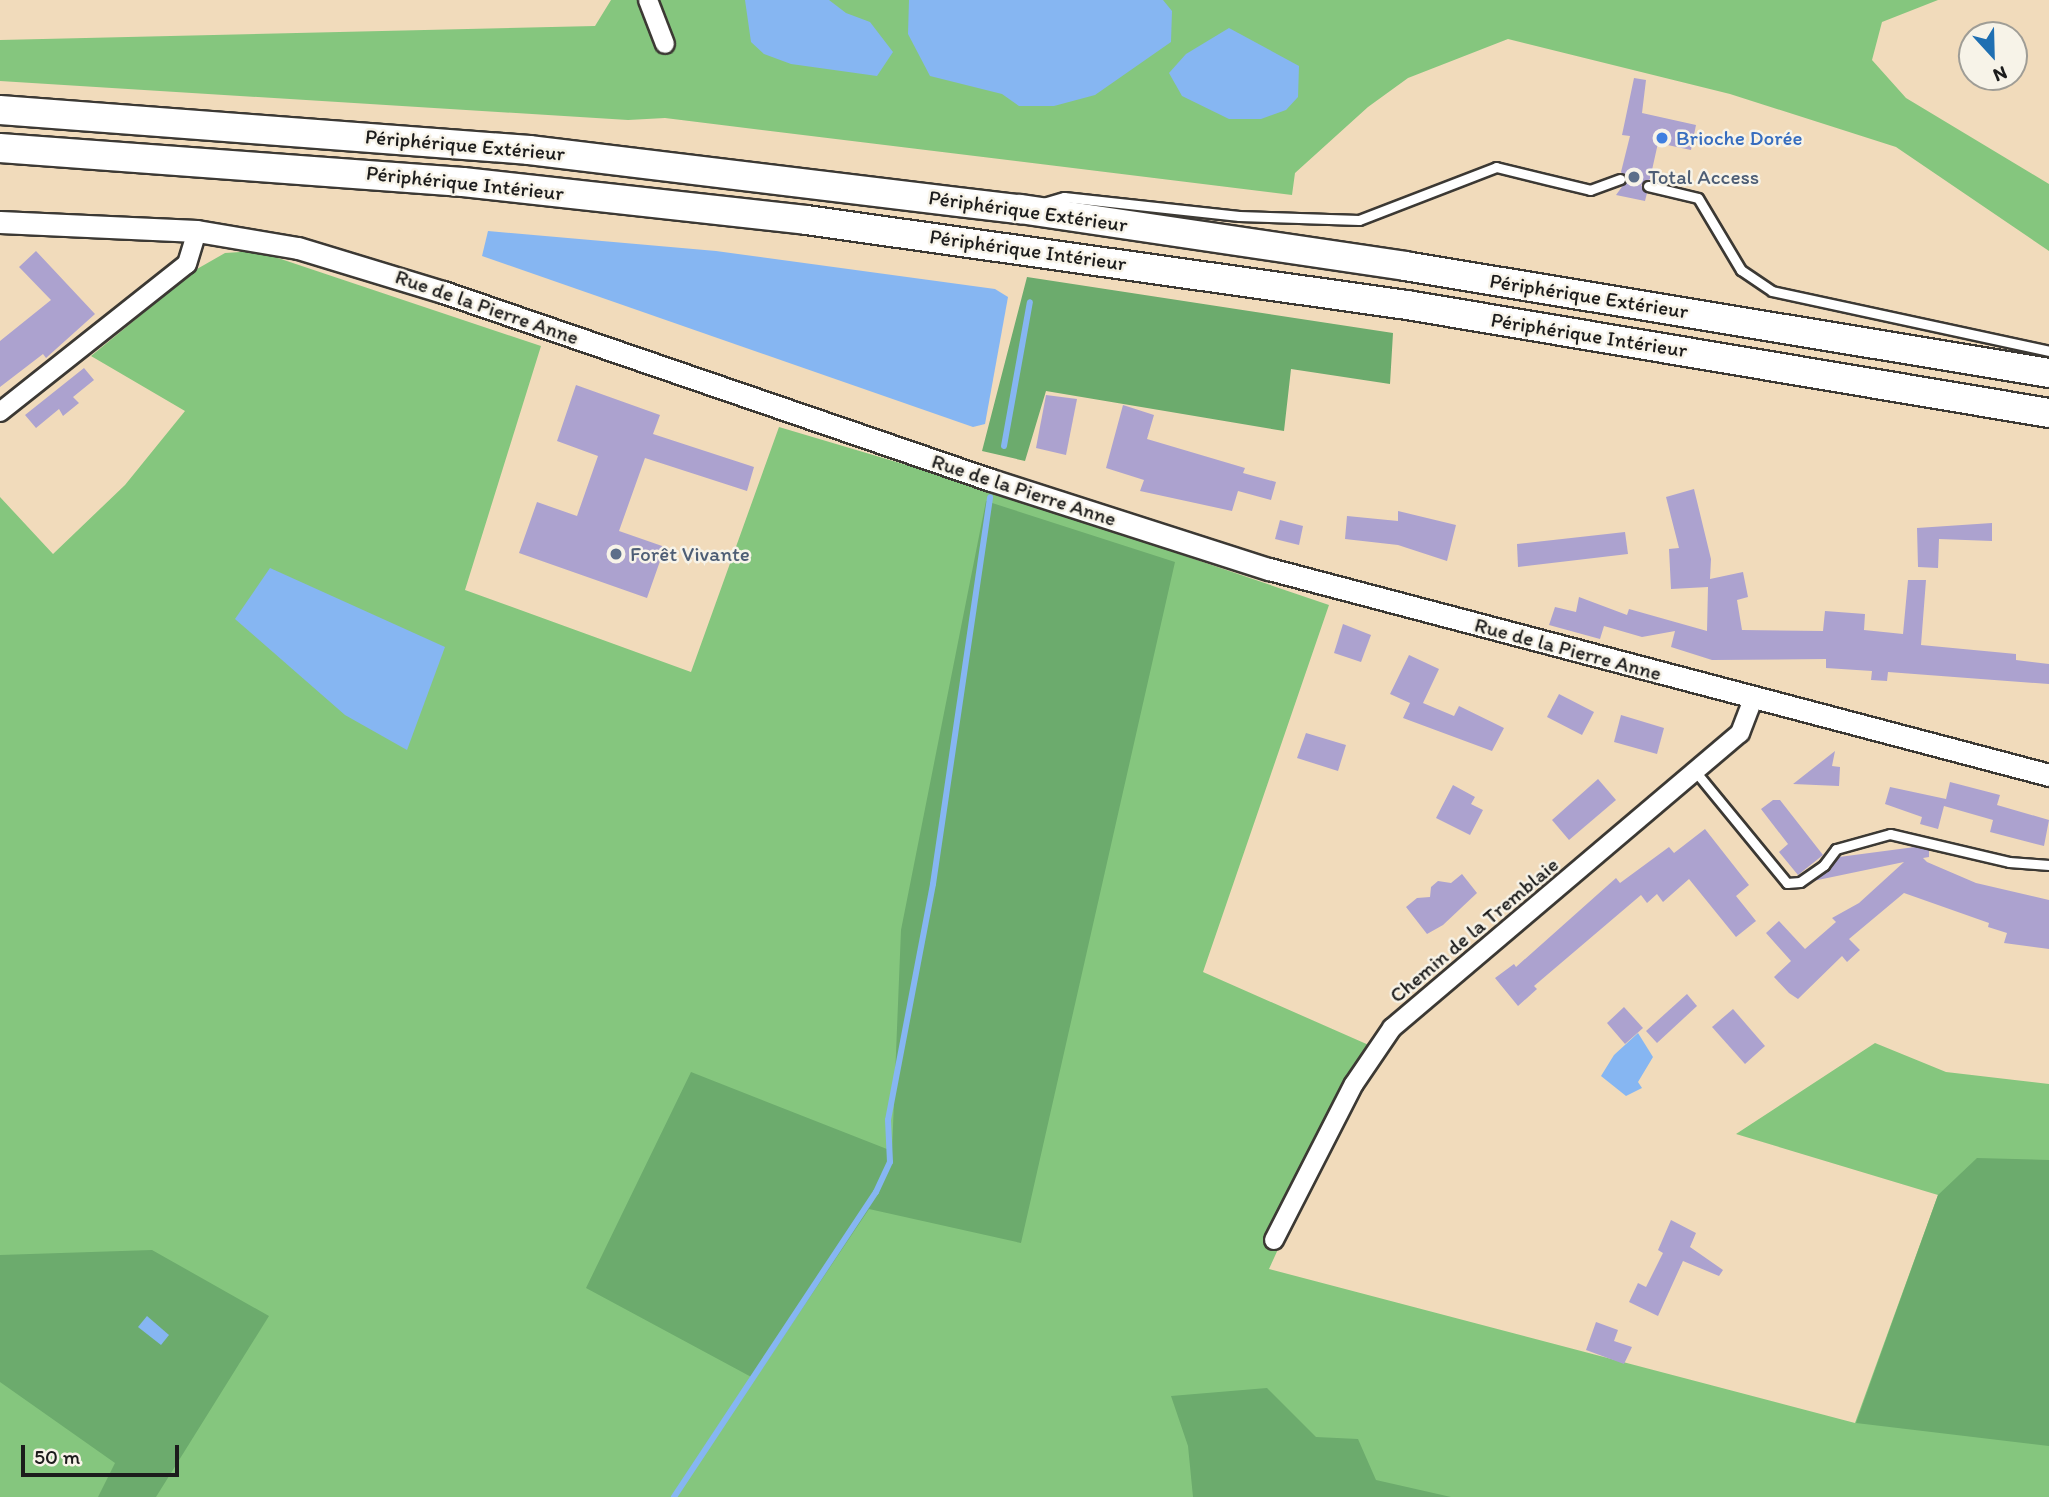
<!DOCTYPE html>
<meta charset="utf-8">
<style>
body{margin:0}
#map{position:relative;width:2049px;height:1497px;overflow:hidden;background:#f1dbbb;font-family:Itim,sans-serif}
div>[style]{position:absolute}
.green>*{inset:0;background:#85c67e}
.forest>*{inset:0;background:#6cab6d}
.water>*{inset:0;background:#86b6f2}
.stream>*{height:6px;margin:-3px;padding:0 3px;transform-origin:3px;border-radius:3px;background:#86b6f2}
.building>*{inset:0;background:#aca2cf}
.roads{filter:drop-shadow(2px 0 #3c3934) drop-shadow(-2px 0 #3c3934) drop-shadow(0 2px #3c3934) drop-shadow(0 -2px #3c3934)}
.service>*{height:9px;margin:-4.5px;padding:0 4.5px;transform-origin:4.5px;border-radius:4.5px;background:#fff}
.minor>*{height:18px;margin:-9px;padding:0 9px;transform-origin:9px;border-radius:9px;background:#fff}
.tertiary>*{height:21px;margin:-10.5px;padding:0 10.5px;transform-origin:10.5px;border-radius:10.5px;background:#fff}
.trunk>*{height:28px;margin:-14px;padding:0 14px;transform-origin:14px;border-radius:14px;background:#fff}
.dots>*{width:19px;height:19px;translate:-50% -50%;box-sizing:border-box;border:4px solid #f7f3e8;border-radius:50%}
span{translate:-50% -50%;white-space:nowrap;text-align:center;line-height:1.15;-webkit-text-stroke:5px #f7f3e8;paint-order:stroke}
.shop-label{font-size:21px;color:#366cbe}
.left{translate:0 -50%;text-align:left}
.street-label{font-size:21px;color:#1c1c1c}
.service-label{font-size:21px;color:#4e5e75}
.north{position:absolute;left:1958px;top:21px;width:70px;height:70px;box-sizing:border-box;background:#f7f3e8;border:2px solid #9f9d96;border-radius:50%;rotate:158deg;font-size:19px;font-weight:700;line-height:28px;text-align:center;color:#1c1c1c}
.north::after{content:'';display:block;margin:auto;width:24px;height:32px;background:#1f6fb2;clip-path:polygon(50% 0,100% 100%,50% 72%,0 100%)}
.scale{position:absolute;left:21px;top:1445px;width:158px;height:32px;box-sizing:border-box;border:4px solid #1c1c1c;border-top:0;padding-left:9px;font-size:21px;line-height:24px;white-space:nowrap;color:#1c1c1c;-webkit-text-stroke:5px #f7f3e8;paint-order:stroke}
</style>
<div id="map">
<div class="green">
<div style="clip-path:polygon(611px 0,1938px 0,1882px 22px,1872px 60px,1906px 98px,2049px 184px,2049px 251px,1896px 147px,1730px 94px,1508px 39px,1408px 78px,1368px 107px,1295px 173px,1292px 195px,665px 118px,628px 120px,0 81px,0 40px,595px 26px)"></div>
<div style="clip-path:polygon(257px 251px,541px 346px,465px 590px,691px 672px,779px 427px,994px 491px,1329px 605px,1203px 972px,1371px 1046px,1269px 1269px,1855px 1423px,1938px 1195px,1736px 1134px,1875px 1043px,1946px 1072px,2049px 1084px,2049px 1497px,0 1497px,0 497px,53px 554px,125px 485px,185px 411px,91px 356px,197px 269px,225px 253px)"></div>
</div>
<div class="forest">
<div style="clip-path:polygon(1027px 277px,1393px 333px,1390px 384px,1291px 369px,1284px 431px,1046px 391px,1025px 461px,982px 451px)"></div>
<div style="clip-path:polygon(986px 501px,1175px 562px,1021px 1243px,869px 1209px,755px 1379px,586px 1288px,691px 1072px,892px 1151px,901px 930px)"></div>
<div style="clip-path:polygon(1977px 1158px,2049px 1160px,2049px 1446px,1856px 1423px,1938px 1195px)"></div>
<div style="clip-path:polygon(152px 1250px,269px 1316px,156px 1497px,98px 1497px,115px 1463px,0 1382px,0 1255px)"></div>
<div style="clip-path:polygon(1267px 1388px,1316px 1437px,1358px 1439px,1376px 1480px,1451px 1497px,1193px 1497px,1188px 1446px,1171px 1396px)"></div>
</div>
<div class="water">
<div style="clip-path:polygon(745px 0,829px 0,846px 13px,870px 22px,893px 52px,877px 76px,791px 64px,764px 54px,751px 42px)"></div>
<div style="clip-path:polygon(909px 0,1163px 0,1172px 11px,1171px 42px,1095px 95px,1054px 106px,1019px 106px,1002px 94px,930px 76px,908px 34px)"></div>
<div style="clip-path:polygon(1229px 28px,1299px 66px,1298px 97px,1286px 110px,1261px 119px,1229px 119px,1182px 96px,1169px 73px,1186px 54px)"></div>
<div style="clip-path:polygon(488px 231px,716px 251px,995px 289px,1008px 297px,985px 424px,973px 427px,482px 256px)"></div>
<div style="clip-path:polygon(270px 568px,445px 647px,407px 750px,345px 715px,235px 619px)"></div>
<div style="clip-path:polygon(1638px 1033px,1653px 1057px,1638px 1082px,1642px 1088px,1626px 1096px,1601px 1076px,1614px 1055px)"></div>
<div style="clip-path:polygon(147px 1316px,169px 1335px,161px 1345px,138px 1327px)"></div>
</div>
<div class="stream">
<div style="left:1004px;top:446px;width:146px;rotate:-79.8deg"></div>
<div style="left:674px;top:1497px;width:366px;rotate:-56.5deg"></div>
<div style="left:876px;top:1192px;width:33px;rotate:-65deg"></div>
<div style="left:890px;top:1162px;width:42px;rotate:-92.7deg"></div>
<div style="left:888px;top:1120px;width:240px;rotate:-79.2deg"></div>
<div style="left:933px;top:884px;width:391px;rotate:-81.6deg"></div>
</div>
<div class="building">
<div style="clip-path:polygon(1634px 78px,1646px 80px,1642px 113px,1696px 125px,1691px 150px,1658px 143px,1650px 179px,1641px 185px,1647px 193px,1645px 201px,1616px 195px,1627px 180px,1621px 172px,1630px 136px,1622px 135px)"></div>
<div style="clip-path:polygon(36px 251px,95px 314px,46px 358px,43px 354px,0 387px,0 341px,51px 300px,19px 267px)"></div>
<div style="clip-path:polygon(84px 368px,94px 380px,73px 397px,79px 403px,63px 416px,59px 409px,36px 428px,25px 415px)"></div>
<div style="clip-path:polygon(576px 385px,660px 415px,653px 434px,754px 467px,747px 491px,645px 458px,619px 531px,665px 547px,647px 598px,519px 553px,537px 502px,577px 516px,598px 456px,557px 441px)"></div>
<div style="clip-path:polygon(1046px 395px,1077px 399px,1066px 455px,1036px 448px)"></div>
<div style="clip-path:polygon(1123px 405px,1154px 415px,1147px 439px,1245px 468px,1243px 473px,1276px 482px,1271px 500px,1238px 491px,1232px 511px,1140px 491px,1144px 480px,1106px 468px)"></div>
<div style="clip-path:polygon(1694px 489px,1711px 559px,1710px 579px,1743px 572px,1748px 597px,1737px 600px,1742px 630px,1823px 631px,1825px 611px,1865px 614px,1864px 630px,1903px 634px,1908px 580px,1926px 580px,1921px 645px,2016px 654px,2016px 660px,2049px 664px,2049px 684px,1888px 672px,1887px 681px,1871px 680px,1872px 671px,1826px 668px,1826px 659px,1712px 660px,1671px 647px,1675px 631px,1642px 637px,1604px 626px,1600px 639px,1549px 625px,1555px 607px,1576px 612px,1579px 597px,1627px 615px,1629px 609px,1707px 631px,1708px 587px,1671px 589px,1669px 549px,1679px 548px,1666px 497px)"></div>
<div style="clip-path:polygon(1398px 511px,1456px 525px,1447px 561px,1398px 545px,1345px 539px,1347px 516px,1398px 521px)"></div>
<div style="clip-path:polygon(1280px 520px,1303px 526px,1299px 545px,1275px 539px)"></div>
<div style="clip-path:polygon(1992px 523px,1992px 541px,1939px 539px,1938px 568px,1918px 567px,1917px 528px)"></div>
<div style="clip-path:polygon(1625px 532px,1628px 554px,1518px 567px,1517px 544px)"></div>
<div style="clip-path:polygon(1343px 624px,1371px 635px,1361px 662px,1334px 653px)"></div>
<div style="clip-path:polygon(1409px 655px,1439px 669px,1423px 703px,1454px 716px,1459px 706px,1504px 728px,1492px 751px,1403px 718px,1410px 703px,1390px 694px)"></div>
<div style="clip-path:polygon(1559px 694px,1594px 712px,1582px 735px,1547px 717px)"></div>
<div style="clip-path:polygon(1621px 715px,1664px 728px,1657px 754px,1614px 742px)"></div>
<div style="clip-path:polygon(1306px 733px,1346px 745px,1338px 771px,1297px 758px)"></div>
<div style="clip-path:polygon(1835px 751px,1832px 766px,1840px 767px,1839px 786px,1793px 784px)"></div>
<div style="clip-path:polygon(1598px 779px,1616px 800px,1569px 840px,1552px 820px)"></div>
<div style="clip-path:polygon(1950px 782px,2000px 795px,1997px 805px,2049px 820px,2044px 846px,1990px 832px,1993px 820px,1944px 806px,1938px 829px,1920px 824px,1922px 817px,1885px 804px,1890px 787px,1946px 799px)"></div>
<div style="clip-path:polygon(1453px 785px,1475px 797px,1471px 804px,1483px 810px,1470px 835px,1436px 818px)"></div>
<div style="clip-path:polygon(1773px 800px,1780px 800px,1823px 855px,1798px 875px,1779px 852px,1788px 844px,1761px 809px)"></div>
<div style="clip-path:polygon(1705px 829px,1749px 885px,1736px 896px,1756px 921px,1736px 937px,1689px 879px,1663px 902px,1657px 894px,1647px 903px,1641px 895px,1534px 986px,1537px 989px,1518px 1006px,1495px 978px,1514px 964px,1516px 967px,1616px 878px,1620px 883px,1669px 847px,1674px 853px)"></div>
<div style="clip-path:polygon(1915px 847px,1929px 850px,1929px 857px,1923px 858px,1927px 862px,1976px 883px,2049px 900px,2049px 949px,2004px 943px,2007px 933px,1988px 927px,1989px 923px,1904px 893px,1849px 939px,1860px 950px,1847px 962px,1842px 956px,1798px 999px,1789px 993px,1774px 977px,1791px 961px,1766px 933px,1779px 921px,1805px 949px,1836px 922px,1832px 918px,1859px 903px,1904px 862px,1813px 881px,1839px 857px)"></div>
<div style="clip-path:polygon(1462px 874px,1477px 893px,1443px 925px,1427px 934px,1406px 907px,1417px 898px,1430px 897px,1431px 887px,1438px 881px,1451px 883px)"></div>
<div style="clip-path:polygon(1687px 994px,1697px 1006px,1657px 1043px,1646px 1031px)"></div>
<div style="clip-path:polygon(1624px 1007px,1643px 1028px,1625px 1044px,1607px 1023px)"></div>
<div style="clip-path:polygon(1733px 1009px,1765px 1046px,1745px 1064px,1712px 1027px)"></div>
<div style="clip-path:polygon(1671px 1220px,1696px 1233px,1690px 1247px,1723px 1270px,1719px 1276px,1683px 1261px,1658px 1316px,1629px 1302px,1638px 1283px,1646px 1287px,1663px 1253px,1658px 1250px)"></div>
<div style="clip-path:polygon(1596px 1322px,1618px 1330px,1614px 1341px,1632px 1347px,1624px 1364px,1586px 1350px)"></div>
</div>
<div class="roads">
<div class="service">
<div style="left:1648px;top:186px;width:51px;rotate:13.5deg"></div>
<div style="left:1698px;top:198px;width:84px;rotate:59.2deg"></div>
<div style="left:1741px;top:270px;width:37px;rotate:34deg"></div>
<div style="left:1772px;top:291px;width:283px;rotate:12.2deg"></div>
<div style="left:1043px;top:203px;width:22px;rotate:-16deg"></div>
<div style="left:1064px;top:197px;width:176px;rotate:6.2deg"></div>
<div style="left:1239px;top:216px;width:120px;rotate:1.9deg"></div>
<div style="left:1359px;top:220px;width:147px;rotate:-21.1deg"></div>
<div style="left:1496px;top:167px;width:97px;rotate:13.7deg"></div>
<div style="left:1590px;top:190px;width:32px;rotate:-20deg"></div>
<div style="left:1695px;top:771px;width:145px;rotate:50.6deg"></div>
<div style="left:1787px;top:883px;width:13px;rotate:-4deg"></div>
<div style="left:1800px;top:882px;width:29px;rotate:-35deg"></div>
<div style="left:1824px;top:865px;width:20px;rotate:-53deg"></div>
<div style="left:1836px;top:849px;width:56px;rotate:-15.5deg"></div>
<div style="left:1890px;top:834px;width:122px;rotate:13.2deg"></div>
<div style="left:2009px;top:862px;width:40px;rotate:4.3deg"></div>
</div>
<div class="minor">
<div style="left:648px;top:0;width:47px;rotate:68.9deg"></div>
<div style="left:0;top:412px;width:238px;rotate:-38.4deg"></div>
<div style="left:187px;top:264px;width:34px;rotate:-73deg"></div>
<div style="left:1274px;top:1240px;width:175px;rotate:-62.9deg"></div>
<div style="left:1354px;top:1084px;width:68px;rotate:-55.8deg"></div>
<div style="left:1392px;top:1028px;width:456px;rotate:-40.3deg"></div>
<div style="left:1740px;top:733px;width:39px;rotate:-69deg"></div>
</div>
<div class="tertiary">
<div style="left:0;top:222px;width:197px;rotate:2.6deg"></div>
<div style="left:197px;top:231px;width:102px;rotate:9.6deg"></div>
<div style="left:298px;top:248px;width:152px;rotate:16.9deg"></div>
<div style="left:443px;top:292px;width:579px;rotate:18.94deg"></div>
<div style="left:991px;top:480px;width:292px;rotate:17.8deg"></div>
<div style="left:1269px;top:569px;width:807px;rotate:14.79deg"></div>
</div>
<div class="trunk">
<div style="left:0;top:110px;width:531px;rotate:4.32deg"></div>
<div style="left:529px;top:150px;width:495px;rotate:6.9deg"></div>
<div style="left:1020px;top:209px;width:389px;rotate:8.4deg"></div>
<div style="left:1405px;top:266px;width:653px;rotate:9.43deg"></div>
<div style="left:0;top:148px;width:464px;rotate:4.2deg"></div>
<div style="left:463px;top:182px;width:345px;rotate:6.3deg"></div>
<div style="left:806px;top:220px;width:607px;rotate:8.05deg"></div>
<div style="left:1407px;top:305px;width:651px;rotate:9.55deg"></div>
</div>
</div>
<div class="dots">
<div style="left:1662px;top:138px;background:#3f7fe0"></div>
<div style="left:1634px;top:177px;background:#5c6f8a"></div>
<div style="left:616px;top:554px;background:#5c6f8a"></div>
</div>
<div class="shop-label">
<span class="left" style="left:1676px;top:138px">Brioche Dorée</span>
</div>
<div class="street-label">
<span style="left:465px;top:145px;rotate:5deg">Périphérique Extérieur</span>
<span style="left:465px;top:183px;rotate:6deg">Périphérique Intérieur</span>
<span style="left:1028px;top:211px;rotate:8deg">Périphérique Extérieur</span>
<span style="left:1028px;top:250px;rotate:8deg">Périphérique Intérieur</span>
<span style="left:1589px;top:296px;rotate:9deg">Périphérique Extérieur</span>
<span style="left:487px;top:307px;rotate:19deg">Rue de la Pierre Anne</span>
<span style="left:1589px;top:335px;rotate:9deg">Périphérique Intérieur</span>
<span style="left:1024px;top:490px;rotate:18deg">Rue de la Pierre Anne</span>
<span style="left:1568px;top:649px;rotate:15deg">Rue de la Pierre Anne</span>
<span style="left:1474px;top:930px;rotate:-40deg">Chemin de la Tremblaie</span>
</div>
<div class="service-label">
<span class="left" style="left:1648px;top:177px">Total Access</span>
<span class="left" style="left:630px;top:554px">Forêt Vivante</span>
</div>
<div class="north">N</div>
<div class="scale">50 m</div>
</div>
